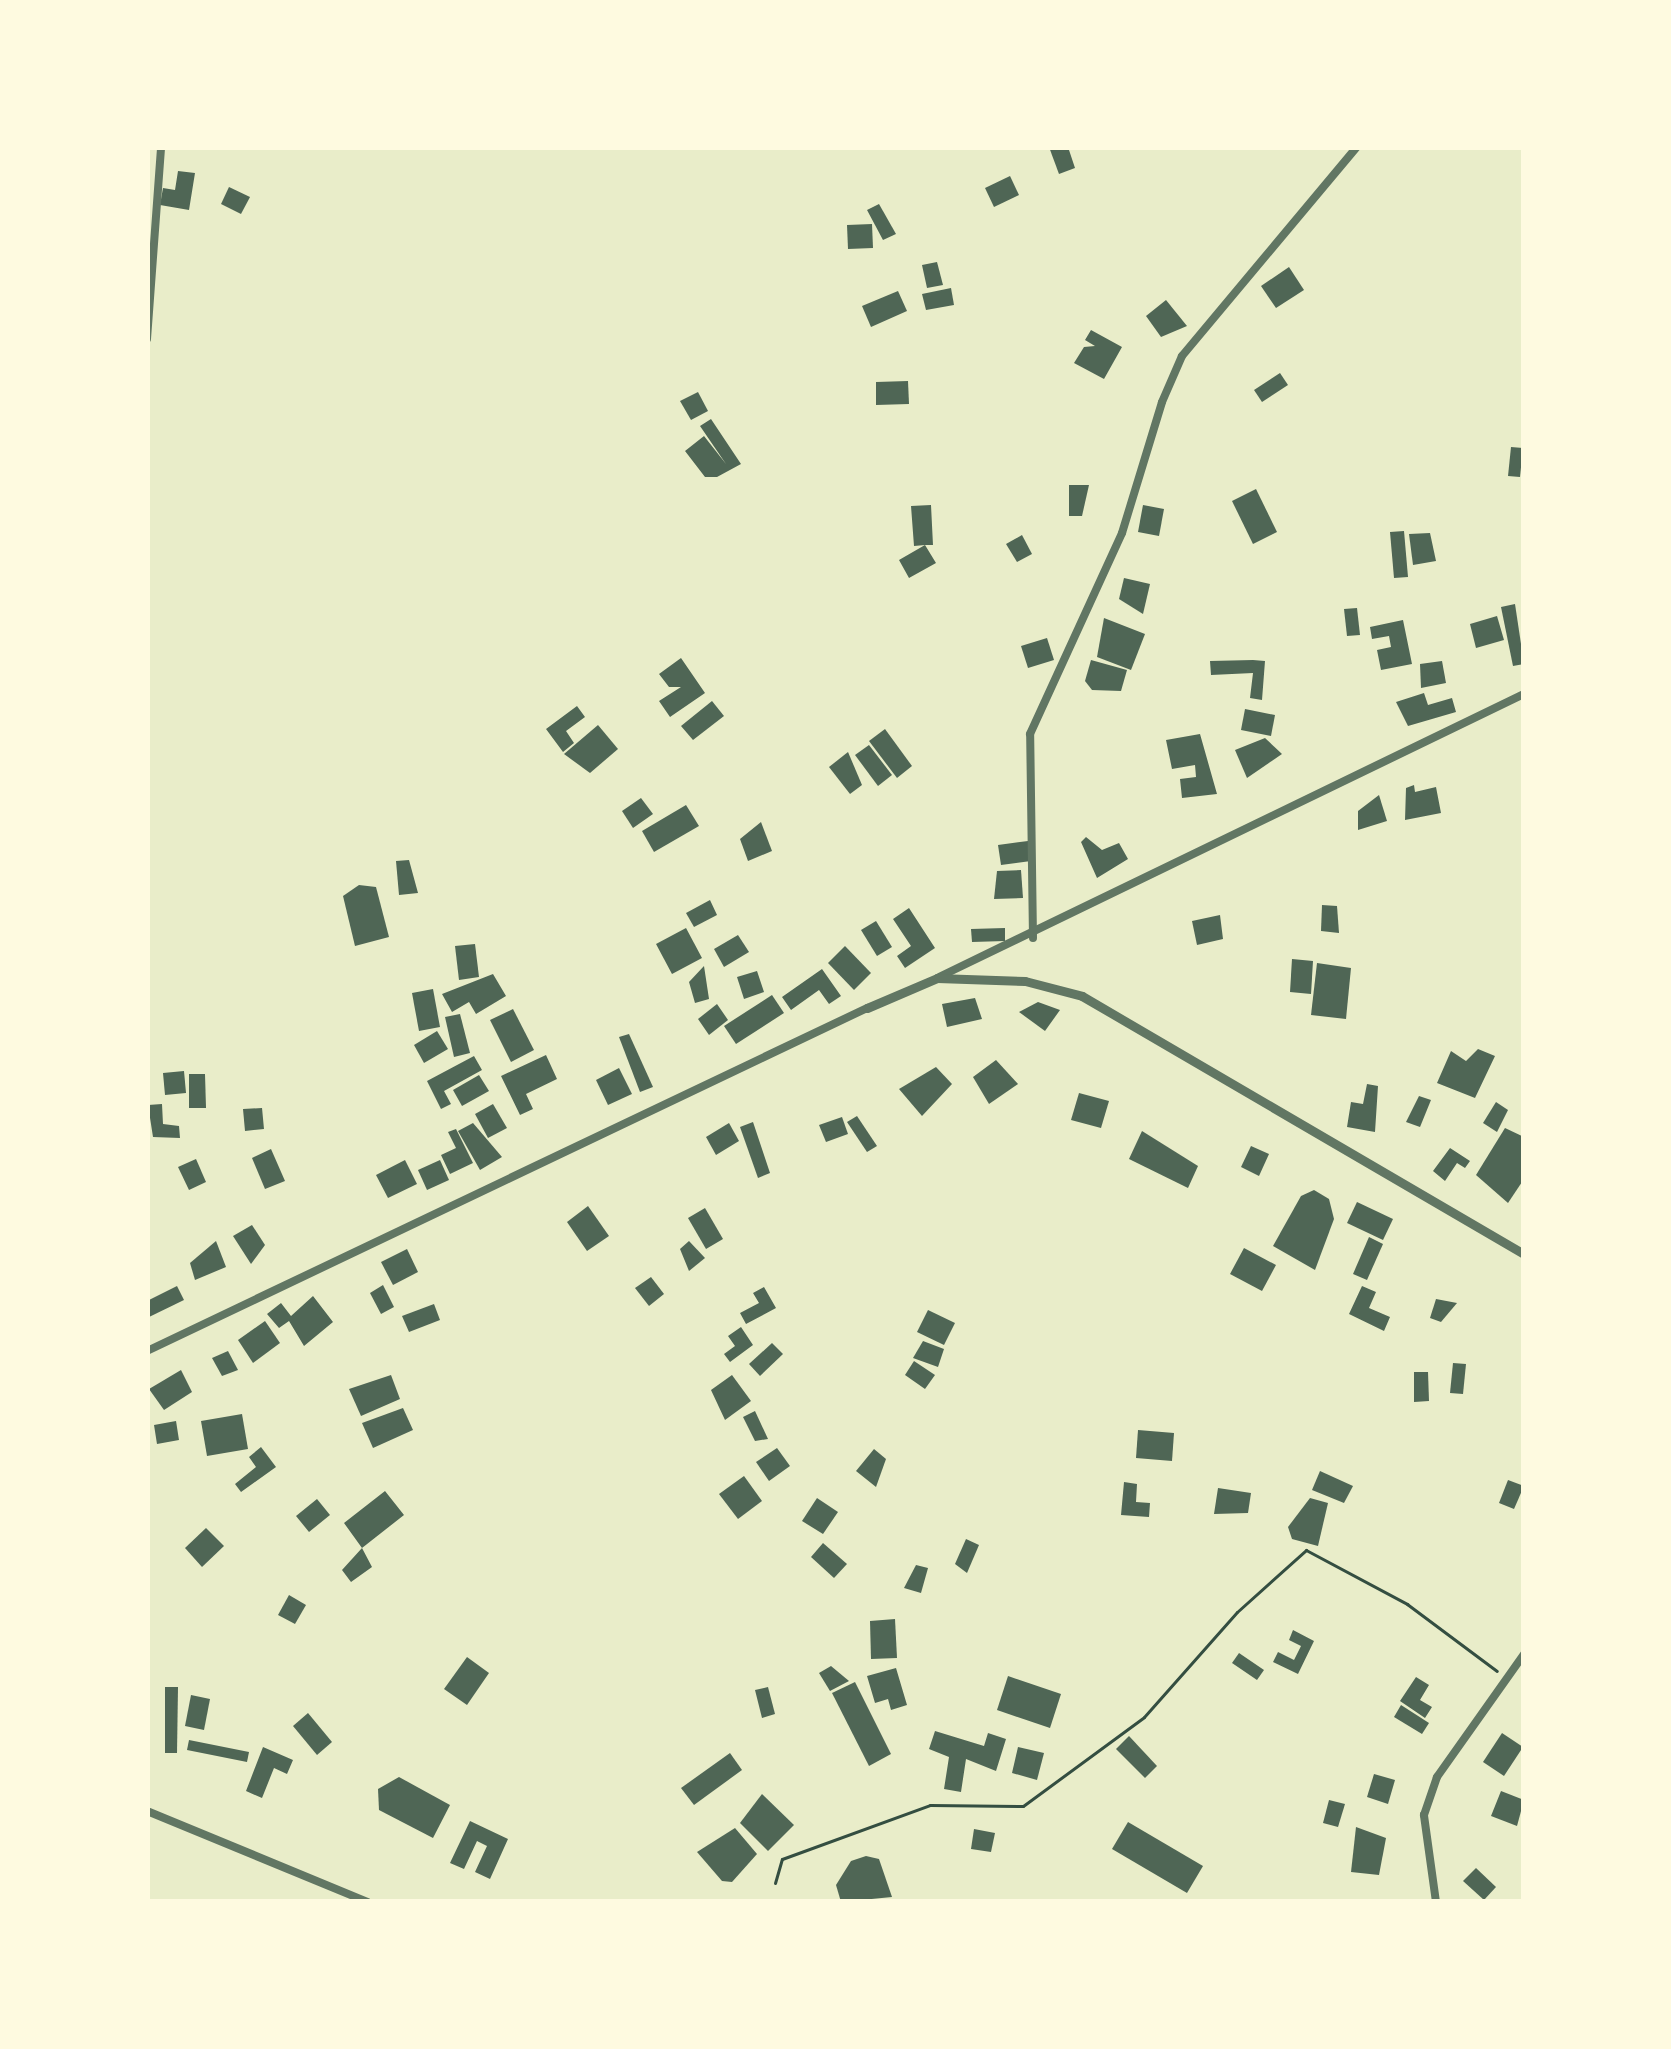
<!DOCTYPE html>
<style>
body{margin:0}
#map{position:relative;width:1671px;height:2049px;overflow:hidden;background:#e9edc9;font-family:Quicksand,sans-serif}
div>[style]{position:absolute}
.building>*{inset:0;background:#4f6655}
.path>*{height:3px;margin:-1.5px;padding:0 1.5px;transform-origin:1.5px;border-radius:1.5px;background:#344e41}
.minor>*{height:8px;margin:-4px;padding:0 4px;transform-origin:4px;border-radius:4px;background:#617663}
.tertiary>*{height:9px;margin:-4.5px;padding:0 4.5px;transform-origin:4.5px;border-radius:4.5px;background:#617663}
span{translate:-50% -50%;white-space:nowrap;text-align:center;line-height:1.15;-webkit-text-stroke:10px #fefae0;paint-order:stroke}
.frame{position:absolute;inset:0;border:150px solid #fefae0;pointer-events:none}
</style>
<div id="map">
<div class="building">
<div style="clip-path:polygon(1049px 147px,1068px 147px,1075px 168px,1059px 174px)"></div>
<div style="clip-path:polygon(178px 171px,195px 173px,189px 210px,160px 205px,163px 188px,175px 190px)"></div>
<div style="clip-path:polygon(1010px 176px,1019px 195px,994px 207px,985px 188px)"></div>
<div style="clip-path:polygon(229px 187px,250px 197px,241px 214px,221px 204px)"></div>
<div style="clip-path:polygon(879px 204px,896px 234px,883px 240px,867px 210px)"></div>
<div style="clip-path:polygon(872px 224px,873px 248px,848px 249px,847px 225px)"></div>
<div style="clip-path:polygon(937px 262px,943px 285px,927px 288px,922px 265px)"></div>
<div style="clip-path:polygon(1289px 267px,1304px 290px,1276px 308px,1261px 286px)"></div>
<div style="clip-path:polygon(951px 288px,954px 305px,926px 310px,922px 294px)"></div>
<div style="clip-path:polygon(898px 291px,907px 311px,871px 327px,862px 306px)"></div>
<div style="clip-path:polygon(1166px 300px,1187px 326px,1161px 337px,1146px 316px)"></div>
<div style="clip-path:polygon(1091px 330px,1122px 347px,1104px 379px,1074px 363px,1084px 347px,1095px 346px,1085px 340px)"></div>
<div style="clip-path:polygon(1280px 373px,1288px 385px,1262px 402px,1254px 390px)"></div>
<div style="clip-path:polygon(908px 381px,909px 404px,876px 405px,876px 382px)"></div>
<div style="clip-path:polygon(698px 392px,708px 411px,691px 420px,680px 401px)"></div>
<div style="clip-path:polygon(711px 419px,741px 464px,717px 477px,705px 477px,685px 451px,704px 436px,726px 464px,700px 426px)"></div>
<div style="clip-path:polygon(1511px 447px,1523px 448px,1520px 477px,1508px 476px)"></div>
<div style="clip-path:polygon(1069px 485px,1089px 485px,1082px 516px,1069px 516px)"></div>
<div style="clip-path:polygon(1256px 489px,1277px 532px,1253px 544px,1232px 501px)"></div>
<div style="clip-path:polygon(931px 505px,933px 545px,925px 545px,936px 563px,909px 578px,899px 560px,925px 545px,914px 546px,911px 506px)"></div>
<div style="clip-path:polygon(1143px 505px,1164px 509px,1159px 536px,1138px 532px)"></div>
<div style="clip-path:polygon(1404px 531px,1408px 577px,1394px 578px,1390px 532px)"></div>
<div style="clip-path:polygon(1430px 533px,1436px 561px,1413px 565px,1409px 534px)"></div>
<div style="clip-path:polygon(1022px 535px,1032px 554px,1017px 562px,1006px 544px)"></div>
<div style="clip-path:polygon(1124px 578px,1150px 584px,1143px 614px,1119px 599px)"></div>
<div style="clip-path:polygon(1515px 604px,1524px 664px,1513px 666px,1501px 607px)"></div>
<div style="clip-path:polygon(1357px 608px,1360px 635px,1347px 636px,1344px 609px)"></div>
<div style="clip-path:polygon(1497px 616px,1504px 640px,1476px 648px,1470px 624px)"></div>
<div style="clip-path:polygon(1104px 618px,1145px 634px,1131px 670px,1097px 657px)"></div>
<div style="clip-path:polygon(1403px 620px,1412px 664px,1381px 670px,1377px 650px,1391px 647px,1389px 636px,1372px 639px,1370px 627px)"></div>
<div style="clip-path:polygon(1047px 638px,1054px 660px,1028px 668px,1021px 646px)"></div>
<div style="clip-path:polygon(681px 658px,705px 693px,670px 717px,659px 701px,681px 687px,669px 687px,659px 674px)"></div>
<div style="clip-path:polygon(1091px 660px,1127px 670px,1121px 691px,1092px 690px,1085px 681px)"></div>
<div style="clip-path:polygon(1253px 660px,1265px 661px,1262px 700px,1250px 698px,1253px 673px,1211px 675px,1210px 661px)"></div>
<div style="clip-path:polygon(1442px 661px,1446px 683px,1421px 688px,1420px 664px)"></div>
<div style="clip-path:polygon(1424px 693px,1428px 705px,1452px 698px,1456px 712px,1408px 726px,1396px 702px)"></div>
<div style="clip-path:polygon(712px 701px,724px 716px,693px 740px,681px 726px)"></div>
<div style="clip-path:polygon(577px 706px,585px 717px,566px 731px,574px 743px,563px 752px,546px 729px)"></div>
<div style="clip-path:polygon(1245px 709px,1275px 715px,1271px 736px,1241px 730px)"></div>
<div style="clip-path:polygon(598px 725px,618px 749px,590px 773px,564px 754px)"></div>
<div style="clip-path:polygon(885px 729px,912px 766px,897px 778px,869px 741px)"></div>
<div style="clip-path:polygon(1200px 734px,1217px 794px,1182px 798px,1180px 779px,1196px 777px,1195px 765px,1172px 769px,1166px 740px)"></div>
<div style="clip-path:polygon(1265px 738px,1282px 754px,1247px 778px,1235px 750px)"></div>
<div style="clip-path:polygon(869px 745px,892px 775px,878px 786px,855px 755px)"></div>
<div style="clip-path:polygon(848px 752px,862px 785px,850px 794px,829px 767px)"></div>
<div style="clip-path:polygon(1414px 785px,1415px 792px,1436px 787px,1441px 813px,1405px 820px,1406px 788px)"></div>
<div style="clip-path:polygon(1379px 795px,1387px 821px,1358px 830px,1358px 811px)"></div>
<div style="clip-path:polygon(641px 798px,653px 814px,633px 828px,622px 811px)"></div>
<div style="clip-path:polygon(686px 805px,699px 826px,654px 852px,642px 831px)"></div>
<div style="clip-path:polygon(761px 822px,772px 851px,748px 861px,740px 839px)"></div>
<div style="clip-path:polygon(1086px 837px,1102px 850px,1119px 843px,1128px 859px,1097px 878px,1081px 842px)"></div>
<div style="clip-path:polygon(1028px 841px,1031px 861px,1001px 865px,998px 845px)"></div>
<div style="clip-path:polygon(409px 860px,418px 893px,399px 895px,396px 861px)"></div>
<div style="clip-path:polygon(1021px 870px,1023px 898px,994px 899px,997px 871px)"></div>
<div style="clip-path:polygon(359px 885px,376px 887px,389px 937px,355px 946px,343px 896px)"></div>
<div style="clip-path:polygon(710px 900px,717px 915px,694px 927px,686px 913px)"></div>
<div style="clip-path:polygon(1322px 905px,1337px 906px,1339px 933px,1321px 931px)"></div>
<div style="clip-path:polygon(909px 908px,935px 948px,905px 968px,897px 956px,911px 946px,893px 919px)"></div>
<div style="clip-path:polygon(1220px 915px,1223px 939px,1197px 945px,1192px 921px)"></div>
<div style="clip-path:polygon(876px 921px,892px 947px,877px 956px,861px 930px)"></div>
<div style="clip-path:polygon(686px 928px,702px 958px,672px 974px,656px 944px)"></div>
<div style="clip-path:polygon(1005px 928px,1005px 941px,972px 942px,971px 929px)"></div>
<div style="clip-path:polygon(738px 935px,749px 952px,724px 967px,714px 949px)"></div>
<div style="clip-path:polygon(475px 944px,479px 977px,459px 980px,455px 946px)"></div>
<div style="clip-path:polygon(845px 946px,871px 973px,854px 990px,828px 963px)"></div>
<div style="clip-path:polygon(1292px 959px,1313px 961px,1311px 994px,1290px 992px)"></div>
<div style="clip-path:polygon(1317px 963px,1351px 968px,1346px 1019px,1311px 1015px)"></div>
<div style="clip-path:polygon(704px 966px,709px 999px,695px 1003px,689px 982px)"></div>
<div style="clip-path:polygon(822px 969px,841px 996px,829px 1004px,819px 990px,791px 1010px,782px 997px)"></div>
<div style="clip-path:polygon(757px 971px,764px 992px,744px 999px,737px 977px)"></div>
<div style="clip-path:polygon(493px 974px,506px 996px,476px 1014px,469px 1002px,452px 1012px,442px 994px)"></div>
<div style="clip-path:polygon(433px 989px,440px 1027px,419px 1031px,412px 993px)"></div>
<div style="clip-path:polygon(772px 995px,784px 1013px,736px 1044px,724px 1026px)"></div>
<div style="clip-path:polygon(975px 998px,982px 1019px,947px 1027px,942px 1004px)"></div>
<div style="clip-path:polygon(1038px 1002px,1060px 1010px,1045px 1031px,1019px 1012px)"></div>
<div style="clip-path:polygon(717px 1004px,728px 1020px,709px 1035px,698px 1019px)"></div>
<div style="clip-path:polygon(513px 1009px,534px 1050px,511px 1062px,490px 1020px)"></div>
<div style="clip-path:polygon(460px 1014px,470px 1053px,454px 1057px,445px 1017px)"></div>
<div style="clip-path:polygon(437px 1031px,448px 1049px,424px 1063px,414px 1045px)"></div>
<div style="clip-path:polygon(629px 1034px,653px 1087px,640px 1092px,619px 1037px)"></div>
<div style="clip-path:polygon(1478px 1049px,1495px 1056px,1475px 1098px,1437px 1083px,1451px 1051px,1466px 1061px)"></div>
<div style="clip-path:polygon(546px 1055px,557px 1079px,526px 1094px,533px 1109px,520px 1115px,501px 1076px)"></div>
<div style="clip-path:polygon(474px 1056px,482px 1070px,444px 1091px,451px 1104px,441px 1109px,427px 1081px)"></div>
<div style="clip-path:polygon(996px 1060px,1018px 1084px,989px 1104px,973px 1077px)"></div>
<div style="clip-path:polygon(936px 1067px,952px 1084px,922px 1116px,899px 1089px)"></div>
<div style="clip-path:polygon(619px 1068px,632px 1094px,608px 1105px,596px 1080px)"></div>
<div style="clip-path:polygon(184px 1071px,186px 1093px,165px 1095px,163px 1073px)"></div>
<div style="clip-path:polygon(189px 1074px,205px 1074px,206px 1108px,189px 1108px)"></div>
<div style="clip-path:polygon(479px 1075px,489px 1091px,462px 1106px,453px 1090px)"></div>
<div style="clip-path:polygon(1367px 1084px,1378px 1086px,1375px 1132px,1347px 1127px,1351px 1102px,1363px 1104px)"></div>
<div style="clip-path:polygon(1079px 1093px,1109px 1101px,1101px 1128px,1071px 1120px)"></div>
<div style="clip-path:polygon(1419px 1096px,1431px 1100px,1420px 1127px,1406px 1122px)"></div>
<div style="clip-path:polygon(1496px 1102px,1508px 1110px,1497px 1132px,1483px 1123px)"></div>
<div style="clip-path:polygon(162px 1104px,163px 1124px,179px 1126px,180px 1138px,153px 1137px,148px 1105px)"></div>
<div style="clip-path:polygon(493px 1104px,507px 1128px,488px 1138px,475px 1114px)"></div>
<div style="clip-path:polygon(262px 1108px,264px 1129px,245px 1131px,243px 1109px)"></div>
<div style="clip-path:polygon(857px 1116px,877px 1146px,867px 1152px,847px 1122px)"></div>
<div style="clip-path:polygon(842px 1117px,848px 1134px,826px 1142px,819px 1125px)"></div>
<div style="clip-path:polygon(753px 1122px,770px 1173px,758px 1178px,740px 1127px)"></div>
<div style="clip-path:polygon(473px 1123px,502px 1157px,480px 1170px,458px 1131px)"></div>
<div style="clip-path:polygon(729px 1123px,739px 1141px,716px 1155px,706px 1137px)"></div>
<div style="clip-path:polygon(1505px 1128px,1524px 1137px,1524px 1179px,1508px 1203px,1476px 1175px)"></div>
<div style="clip-path:polygon(456px 1129px,473px 1163px,450px 1174px,441px 1155px,456px 1148px,448px 1132px)"></div>
<div style="clip-path:polygon(1142px 1131px,1198px 1166px,1188px 1188px,1129px 1159px)"></div>
<div style="clip-path:polygon(1251px 1146px,1269px 1154px,1259px 1176px,1241px 1167px)"></div>
<div style="clip-path:polygon(1450px 1148px,1470px 1161px,1465px 1168px,1457px 1163px,1445px 1181px,1433px 1171px)"></div>
<div style="clip-path:polygon(271px 1149px,285px 1181px,265px 1189px,252px 1158px)"></div>
<div style="clip-path:polygon(196px 1159px,206px 1182px,189px 1190px,178px 1167px)"></div>
<div style="clip-path:polygon(405px 1160px,417px 1184px,388px 1198px,376px 1175px)"></div>
<div style="clip-path:polygon(440px 1160px,449px 1180px,427px 1190px,418px 1170px)"></div>
<div style="clip-path:polygon(1314px 1190px,1329px 1199px,1334px 1219px,1315px 1270px,1273px 1246px,1301px 1196px)"></div>
<div style="clip-path:polygon(1357px 1202px,1393px 1219px,1383px 1240px,1347px 1223px)"></div>
<div style="clip-path:polygon(588px 1206px,609px 1236px,587px 1251px,567px 1222px)"></div>
<div style="clip-path:polygon(705px 1208px,723px 1239px,706px 1249px,688px 1218px)"></div>
<div style="clip-path:polygon(252px 1225px,265px 1245px,251px 1264px,233px 1236px)"></div>
<div style="clip-path:polygon(1369px 1237px,1383px 1244px,1367px 1280px,1353px 1274px)"></div>
<div style="clip-path:polygon(216px 1241px,226px 1267px,195px 1280px,190px 1263px)"></div>
<div style="clip-path:polygon(689px 1241px,705px 1258px,689px 1271px,680px 1249px)"></div>
<div style="clip-path:polygon(1244px 1248px,1276px 1265px,1262px 1291px,1230px 1274px)"></div>
<div style="clip-path:polygon(407px 1249px,418px 1272px,393px 1285px,381px 1262px)"></div>
<div style="clip-path:polygon(651px 1277px,664px 1294px,649px 1306px,635px 1288px)"></div>
<div style="clip-path:polygon(383px 1285px,394px 1307px,381px 1314px,370px 1293px)"></div>
<div style="clip-path:polygon(177px 1286px,184px 1300px,147px 1318px,147px 1301px)"></div>
<div style="clip-path:polygon(1362px 1286px,1376px 1292px,1369px 1308px,1390px 1317px,1384px 1331px,1349px 1314px)"></div>
<div style="clip-path:polygon(764px 1287px,776px 1308px,746px 1324px,740px 1313px,759px 1303px,753px 1293px)"></div>
<div style="clip-path:polygon(313px 1296px,333px 1322px,304px 1346px,289px 1321px,279px 1328px,267px 1314px,281px 1303px,291px 1316px)"></div>
<div style="clip-path:polygon(1436px 1299px,1457px 1303px,1441px 1322px,1430px 1318px)"></div>
<div style="clip-path:polygon(434px 1304px,440px 1320px,409px 1332px,402px 1316px)"></div>
<div style="clip-path:polygon(928px 1310px,955px 1323px,944px 1345px,917px 1332px)"></div>
<div style="clip-path:polygon(265px 1321px,280px 1343px,253px 1363px,238px 1340px)"></div>
<div style="clip-path:polygon(741px 1327px,753px 1345px,730px 1362px,724px 1354px,735px 1346px,728px 1336px)"></div>
<div style="clip-path:polygon(923px 1341px,944px 1349px,938px 1367px,913px 1358px)"></div>
<div style="clip-path:polygon(772px 1343px,783px 1354px,760px 1376px,749px 1364px)"></div>
<div style="clip-path:polygon(228px 1351px,238px 1370px,222px 1376px,212px 1358px)"></div>
<div style="clip-path:polygon(914px 1361px,935px 1375px,925px 1389px,905px 1375px)"></div>
<div style="clip-path:polygon(1453px 1363px,1466px 1364px,1463px 1394px,1450px 1393px)"></div>
<div style="clip-path:polygon(181px 1370px,192px 1392px,164px 1410px,149px 1389px)"></div>
<div style="clip-path:polygon(1414px 1372px,1428px 1372px,1429px 1401px,1414px 1402px)"></div>
<div style="clip-path:polygon(391px 1375px,400px 1399px,361px 1416px,349px 1389px)"></div>
<div style="clip-path:polygon(732px 1375px,751px 1401px,725px 1420px,711px 1390px)"></div>
<div style="clip-path:polygon(403px 1408px,413px 1430px,373px 1448px,362px 1423px)"></div>
<div style="clip-path:polygon(755px 1411px,768px 1439px,755px 1441px,743px 1417px)"></div>
<div style="clip-path:polygon(242px 1414px,248px 1449px,207px 1456px,201px 1421px)"></div>
<div style="clip-path:polygon(176px 1421px,179px 1440px,157px 1444px,154px 1425px)"></div>
<div style="clip-path:polygon(1138px 1430px,1174px 1433px,1172px 1461px,1136px 1458px)"></div>
<div style="clip-path:polygon(261px 1447px,276px 1467px,241px 1492px,235px 1484px,256px 1467px,249px 1457px)"></div>
<div style="clip-path:polygon(777px 1448px,790px 1466px,769px 1481px,756px 1462px)"></div>
<div style="clip-path:polygon(874px 1449px,886px 1459px,876px 1487px,856px 1471px)"></div>
<div style="clip-path:polygon(1320px 1471px,1353px 1486px,1344px 1503px,1312px 1490px)"></div>
<div style="clip-path:polygon(744px 1476px,762px 1501px,738px 1519px,719px 1494px)"></div>
<div style="clip-path:polygon(1508px 1480px,1524px 1486px,1514px 1509px,1499px 1503px)"></div>
<div style="clip-path:polygon(1124px 1482px,1137px 1484px,1136px 1502px,1150px 1503px,1149px 1517px,1121px 1515px)"></div>
<div style="clip-path:polygon(1218px 1488px,1251px 1493px,1248px 1513px,1214px 1514px)"></div>
<div style="clip-path:polygon(385px 1491px,404px 1515px,362px 1548px,372px 1567px,351px 1582px,342px 1570px,362px 1548px,344px 1523px)"></div>
<div style="clip-path:polygon(817px 1498px,838px 1512px,823px 1534px,802px 1521px)"></div>
<div style="clip-path:polygon(1310px 1498px,1328px 1503px,1318px 1546px,1292px 1539px,1288px 1527px)"></div>
<div style="clip-path:polygon(317px 1499px,330px 1515px,309px 1532px,296px 1516px)"></div>
<div style="clip-path:polygon(206px 1528px,224px 1546px,202px 1567px,185px 1548px)"></div>
<div style="clip-path:polygon(966px 1539px,979px 1545px,967px 1573px,955px 1564px)"></div>
<div style="clip-path:polygon(823px 1543px,847px 1564px,834px 1578px,811px 1557px)"></div>
<div style="clip-path:polygon(916px 1565px,928px 1568px,921px 1593px,904px 1588px)"></div>
<div style="clip-path:polygon(289px 1595px,306px 1605px,295px 1624px,278px 1615px)"></div>
<div style="clip-path:polygon(895px 1619px,897px 1658px,871px 1659px,870px 1621px)"></div>
<div style="clip-path:polygon(1293px 1630px,1314px 1641px,1298px 1674px,1273px 1662px,1278px 1652px,1294px 1660px,1301px 1646px,1289px 1640px)"></div>
<div style="clip-path:polygon(1239px 1653px,1264px 1670px,1257px 1680px,1232px 1663px)"></div>
<div style="clip-path:polygon(467px 1657px,489px 1673px,467px 1705px,444px 1689px)"></div>
<div style="clip-path:polygon(831px 1666px,849px 1681px,830px 1691px,819px 1673px)"></div>
<div style="clip-path:polygon(896px 1668px,907px 1705px,891px 1710px,888px 1699px,875px 1703px,867px 1676px)"></div>
<div style="clip-path:polygon(1008px 1676px,1061px 1694px,1050px 1728px,997px 1710px)"></div>
<div style="clip-path:polygon(1416px 1677px,1429px 1685px,1420px 1700px,1432px 1707px,1425px 1718px,1400px 1701px)"></div>
<div style="clip-path:polygon(855px 1682px,891px 1754px,869px 1766px,832px 1693px)"></div>
<div style="clip-path:polygon(165px 1687px,178px 1687px,177px 1753px,165px 1753px)"></div>
<div style="clip-path:polygon(768px 1687px,775px 1714px,762px 1718px,755px 1690px)"></div>
<div style="clip-path:polygon(191px 1695px,210px 1699px,204px 1730px,185px 1726px)"></div>
<div style="clip-path:polygon(1401px 1705px,1429px 1723px,1422px 1734px,1394px 1717px)"></div>
<div style="clip-path:polygon(308px 1713px,332px 1742px,317px 1755px,293px 1726px)"></div>
<div style="clip-path:polygon(935px 1731px,984px 1746px,988px 1733px,1006px 1739px,996px 1771px,966px 1759px,961px 1792px,944px 1789px,949px 1757px,929px 1749px)"></div>
<div style="clip-path:polygon(1502px 1733px,1523px 1747px,1504px 1776px,1483px 1762px)"></div>
<div style="clip-path:polygon(1129px 1736px,1157px 1766px,1145px 1778px,1116px 1749px)"></div>
<div style="clip-path:polygon(189px 1740px,249px 1752px,247px 1762px,187px 1750px)"></div>
<div style="clip-path:polygon(263px 1747px,293px 1760px,287px 1774px,274px 1768px,262px 1798px,246px 1791px)"></div>
<div style="clip-path:polygon(1018px 1747px,1044px 1753px,1037px 1780px,1012px 1773px)"></div>
<div style="clip-path:polygon(730px 1753px,742px 1770px,694px 1805px,681px 1788px)"></div>
<div style="clip-path:polygon(1374px 1774px,1395px 1780px,1388px 1804px,1367px 1797px)"></div>
<div style="clip-path:polygon(399px 1777px,450px 1805px,433px 1838px,379px 1810px,378px 1789px)"></div>
<div style="clip-path:polygon(1501px 1791px,1524px 1800px,1517px 1826px,1491px 1816px)"></div>
<div style="clip-path:polygon(762px 1794px,794px 1825px,768px 1851px,740px 1823px)"></div>
<div style="clip-path:polygon(1329px 1800px,1345px 1804px,1338px 1827px,1323px 1823px)"></div>
<div style="clip-path:polygon(470px 1821px,508px 1839px,490px 1879px,475px 1872px,487px 1846px,477px 1841px,464px 1869px,450px 1863px)"></div>
<div style="clip-path:polygon(1128px 1822px,1203px 1866px,1187px 1893px,1112px 1849px)"></div>
<div style="clip-path:polygon(1356px 1827px,1386px 1838px,1379px 1875px,1351px 1872px)"></div>
<div style="clip-path:polygon(735px 1828px,757px 1854px,732px 1882px,722px 1881px,697px 1852px)"></div>
<div style="clip-path:polygon(974px 1829px,995px 1833px,991px 1852px,971px 1849px)"></div>
<div style="clip-path:polygon(866px 1856px,879px 1859px,892px 1897px,841px 1902px,836px 1885px,851px 1861px)"></div>
<div style="clip-path:polygon(1476px 1868px,1496px 1887px,1484px 1900px,1463px 1881px)"></div>
</div>
<div class="path">
<div style="left:775px;top:1883px;width:25px;rotate:-74deg"></div>
<div style="left:782px;top:1859px;width:158px;rotate:-20deg"></div>
<div style="left:930px;top:1805px;width:93px;rotate:0.6deg"></div>
<div style="left:1023px;top:1806px;width:150px;rotate:-36.3deg"></div>
<div style="left:1144px;top:1717px;width:140px;rotate:-48.5deg"></div>
<div style="left:1237px;top:1612px;width:93px;rotate:-41.9deg"></div>
<div style="left:1306px;top:1550px;width:115px;rotate:28.1deg"></div>
<div style="left:1407px;top:1604px;width:112px;rotate:36.7deg"></div>
</div>
<div class="minor">
<div style="left:147px;top:339px;width:193px;rotate:-85.8deg"></div>
<div style="left:1033px;top:938px;width:204px;rotate:-90.8deg"></div>
<div style="left:1030px;top:734px;width:221px;rotate:-65.4deg"></div>
<div style="left:1122px;top:533px;width:137px;rotate:-73deg"></div>
<div style="left:1162px;top:402px;width:50px;rotate:-66.5deg"></div>
<div style="left:1182px;top:356px;width:273px;rotate:-50.1deg"></div>
<div style="left:939px;top:977px;width:650px;rotate:-25.82deg"></div>
<div style="left:147px;top:1351px;width:798px;rotate:-25.47deg"></div>
<div style="left:147px;top:1811px;width:239px;rotate:22.4deg"></div>
<div style="left:1436px;top:1902px;width:88px;rotate:-97.9deg"></div>
<div style="left:1424px;top:1815px;width:40px;rotate:-71.1deg"></div>
<div style="left:1437px;top:1777px;width:151px;rotate:-54.7deg"></div>
</div>
<div class="tertiary">
<div style="left:867px;top:1008px;width:76px;rotate:-23.2deg"></div>
<div style="left:937px;top:978px;width:88px;rotate:2deg"></div>
<div style="left:1025px;top:981px;width:59px;rotate:14.7deg"></div>
<div style="left:1082px;top:996px;width:512px;rotate:30.27deg"></div>
</div>
<div class="frame"></div>
</div>
